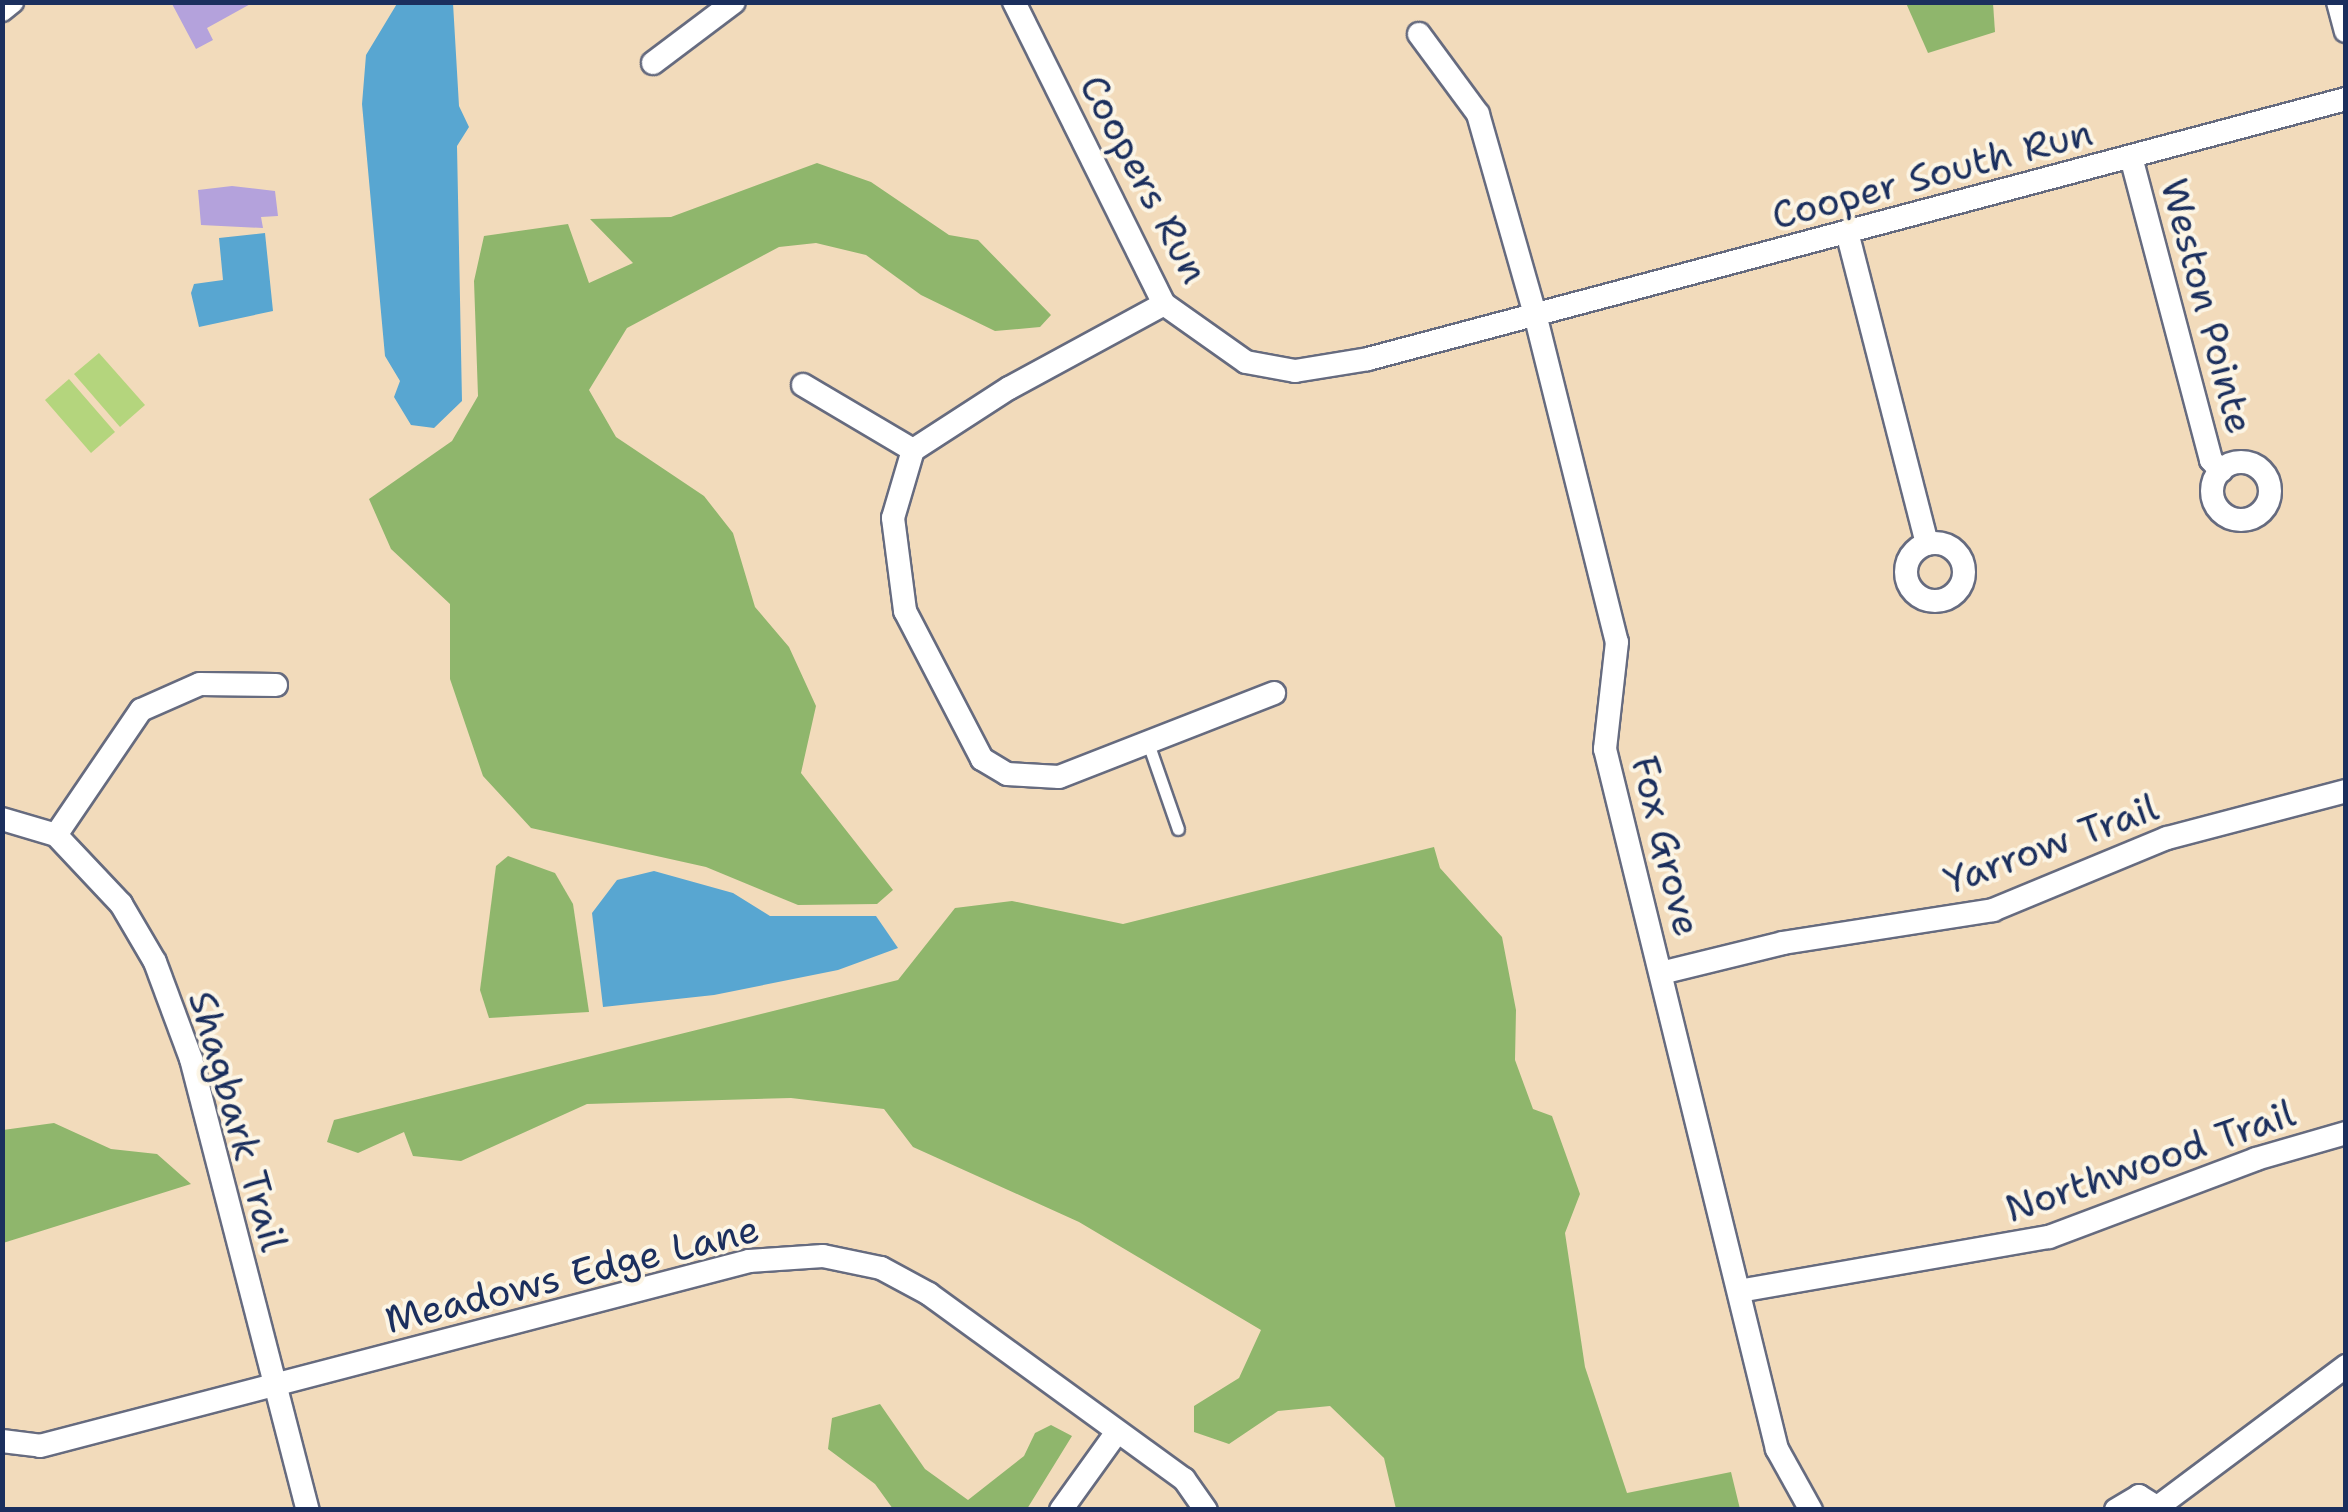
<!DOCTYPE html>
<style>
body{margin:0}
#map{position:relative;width:2348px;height:1512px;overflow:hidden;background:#f2dbbb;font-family:"Shantell Sans",sans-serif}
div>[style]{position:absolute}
.green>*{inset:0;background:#b4d57d}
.forest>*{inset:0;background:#8fb66c}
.water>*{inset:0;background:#58a6d1}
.building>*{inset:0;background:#b4a2dc}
.roads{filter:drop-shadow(2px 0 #666b7f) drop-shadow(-2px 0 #666b7f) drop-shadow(0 2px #666b7f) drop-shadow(0 -2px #666b7f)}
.service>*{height:11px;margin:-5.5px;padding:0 5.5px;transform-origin:5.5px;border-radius:5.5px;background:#fff}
.minor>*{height:22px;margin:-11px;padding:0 11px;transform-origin:11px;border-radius:11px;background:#fff}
.minor>.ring{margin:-11px;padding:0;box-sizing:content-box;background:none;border:22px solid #fff;border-radius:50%}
span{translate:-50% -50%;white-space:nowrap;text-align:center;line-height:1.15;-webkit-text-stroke:8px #fcf5e5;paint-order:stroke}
.street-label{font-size:38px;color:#1b2f5e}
.frame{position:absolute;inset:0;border:5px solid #1b2f5e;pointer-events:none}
</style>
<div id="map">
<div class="green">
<div style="clip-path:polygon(99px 353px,145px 405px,120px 427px,74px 374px)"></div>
<div style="clip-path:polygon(69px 379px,115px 432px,91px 453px,45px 400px)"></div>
</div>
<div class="forest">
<div style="clip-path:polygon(1906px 3px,1993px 3px,1995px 32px,1928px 53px)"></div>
<div style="clip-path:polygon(817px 163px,871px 182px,949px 235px,978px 240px,1051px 315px,1040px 327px,995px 331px,921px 295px,866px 255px,816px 243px,779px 247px,627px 328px,589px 390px,616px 437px,704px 496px,733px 533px,755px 607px,789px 647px,816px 706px,801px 773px,893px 890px,877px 904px,798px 905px,706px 867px,531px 828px,483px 776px,450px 679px,450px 604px,391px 549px,369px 499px,452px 441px,478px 396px,474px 281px,484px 236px,568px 224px,589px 283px,633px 263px,590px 219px,671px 217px)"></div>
<div style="clip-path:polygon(1434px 847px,1440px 868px,1502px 937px,1516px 1010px,1515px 1060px,1533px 1109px,1552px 1116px,1580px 1194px,1565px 1233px,1585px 1367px,1627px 1493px,1731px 1472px,1740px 1509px,1396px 1509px,1384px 1458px,1330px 1406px,1278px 1411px,1229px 1444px,1194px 1432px,1194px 1406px,1239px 1378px,1261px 1330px,1079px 1222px,913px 1147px,884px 1109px,791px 1098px,587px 1104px,461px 1161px,413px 1156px,404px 1132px,358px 1153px,327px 1142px,334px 1120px,898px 980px,955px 908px,1012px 901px,1123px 924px)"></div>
<div style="clip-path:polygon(508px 856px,555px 873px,573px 904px,589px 1012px,489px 1018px,480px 990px,496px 866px)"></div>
<div style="clip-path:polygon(54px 1123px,111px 1149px,157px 1154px,191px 1184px,3px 1243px,3px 1130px)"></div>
<div style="clip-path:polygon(880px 1404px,925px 1469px,968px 1500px,1024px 1456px,1035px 1433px,1051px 1425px,1072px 1436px,1027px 1509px,893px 1509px,875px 1484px,828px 1449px,832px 1418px)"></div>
</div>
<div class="water">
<div style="clip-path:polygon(398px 2px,453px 3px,459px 106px,469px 127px,457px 146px,462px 401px,434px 428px,411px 425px,394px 397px,400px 381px,385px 356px,362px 104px,366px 55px)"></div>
<div style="clip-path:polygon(265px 233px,273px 311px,199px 327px,191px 293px,194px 284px,223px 280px,219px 238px)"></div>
<div style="clip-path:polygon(654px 871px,733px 893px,770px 916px,876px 916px,898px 948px,838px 970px,714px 995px,603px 1007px,592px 913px,617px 880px)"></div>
</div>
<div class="building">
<div style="clip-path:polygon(171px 2px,254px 2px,207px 28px,213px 40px,196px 49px)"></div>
<div style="clip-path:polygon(232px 186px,275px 191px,278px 216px,261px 217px,263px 228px,201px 225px,198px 190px)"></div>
</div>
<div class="roads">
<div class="service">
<div style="left:1148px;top:743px;width:91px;rotate:70.8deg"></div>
</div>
<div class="minor">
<div style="left:1014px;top:2px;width:337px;rotate:63.6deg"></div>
<div style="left:1164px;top:304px;width:100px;rotate:35.3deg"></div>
<div style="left:1246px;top:362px;width:50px;rotate:10.4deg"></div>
<div style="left:1295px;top:371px;width:74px;rotate:-9.3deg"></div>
<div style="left:1368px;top:359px;width:1012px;rotate:-14.89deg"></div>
<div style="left:2338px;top:2px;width:30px;rotate:75deg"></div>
<div style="left:2px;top:10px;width:13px;rotate:-39deg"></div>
<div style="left:1419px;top:34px;width:99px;rotate:53.6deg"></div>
<div style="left:1478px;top:114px;width:208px;rotate:74.1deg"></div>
<div style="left:1535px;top:314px;width:338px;rotate:76deg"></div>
<div style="left:1617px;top:642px;width:108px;rotate:96.4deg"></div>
<div style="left:1605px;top:749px;width:721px;rotate:76.2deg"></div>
<div style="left:1777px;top:1449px;width:70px;rotate:60.9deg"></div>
<div style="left:653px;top:63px;width:101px;rotate:-37deg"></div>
<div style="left:2131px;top:157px;width:313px;rotate:75.2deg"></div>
<div style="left:2211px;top:460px;width:15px;rotate:48deg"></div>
<div style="left:1847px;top:232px;width:322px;rotate:75.6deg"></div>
<div style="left:1164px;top:304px;width:176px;rotate:151.5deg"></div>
<div style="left:1009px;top:388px;width:114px;rotate:147.1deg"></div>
<div style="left:913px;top:450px;width:71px;rotate:106.4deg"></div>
<div style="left:893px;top:518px;width:94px;rotate:82.6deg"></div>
<div style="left:905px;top:611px;width:167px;rotate:62.5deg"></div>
<div style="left:982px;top:759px;width:29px;rotate:31deg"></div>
<div style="left:1007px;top:774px;width:52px;rotate:3.3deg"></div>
<div style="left:1059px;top:777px;width:231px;rotate:-21.3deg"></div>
<div style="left:803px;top:385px;width:128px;rotate:30.6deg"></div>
<div class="ring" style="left:2212px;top:462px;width:36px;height:36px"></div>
<div class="ring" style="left:1906px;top:543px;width:36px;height:36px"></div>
<div style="left:2px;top:819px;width:56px;rotate:16.5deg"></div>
<div style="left:56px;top:835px;width:95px;rotate:46.7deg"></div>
<div style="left:121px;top:904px;width:67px;rotate:59.6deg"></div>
<div style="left:155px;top:962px;width:103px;rotate:69.6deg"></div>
<div style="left:191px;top:1059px;width:466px;rotate:75.5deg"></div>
<div style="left:56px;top:835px;width:151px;rotate:-55.8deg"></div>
<div style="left:141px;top:710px;width:64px;rotate:-23.8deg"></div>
<div style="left:200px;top:684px;width:76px;rotate:0.8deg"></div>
<div style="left:1661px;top:973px;width:126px;rotate:-13.8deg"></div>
<div style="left:1783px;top:943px;width:213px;rotate:-8.9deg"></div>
<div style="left:1993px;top:910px;width:188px;rotate:-22.5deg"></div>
<div style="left:2167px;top:838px;width:185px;rotate:-14.7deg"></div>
<div style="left:1739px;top:1291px;width:315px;rotate:-9.9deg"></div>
<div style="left:2049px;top:1237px;width:221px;rotate:-20.6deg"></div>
<div style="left:2256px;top:1159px;width:94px;rotate:-16.1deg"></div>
<div style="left:2px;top:1441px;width:38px;rotate:7deg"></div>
<div style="left:40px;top:1446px;width:733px;rotate:-14.62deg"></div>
<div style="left:749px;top:1261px;width:74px;rotate:-3.9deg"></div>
<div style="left:823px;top:1256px;width:59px;rotate:11.7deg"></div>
<div style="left:881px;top:1268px;width:55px;rotate:28.4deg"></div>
<div style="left:929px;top:1294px;width:315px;rotate:36deg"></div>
<div style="left:1184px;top:1479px;width:38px;rotate:55deg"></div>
<div style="left:2159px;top:1506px;width:234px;rotate:-36.8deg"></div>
<div style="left:1061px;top:1510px;width:96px;rotate:-54.3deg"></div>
<div style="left:2116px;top:1510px;width:27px;rotate:-31deg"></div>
<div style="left:2139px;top:1496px;width:26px;rotate:32deg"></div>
</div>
</div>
<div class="street-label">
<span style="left:1932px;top:174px;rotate:-15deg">Cooper South Run</span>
<span style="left:1144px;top:179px;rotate:62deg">Coopers Run</span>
<span style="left:2207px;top:306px;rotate:75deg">Weston Pointe</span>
<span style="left:2051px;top:844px;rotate:-20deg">Yarrow Trail</span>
<span style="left:1666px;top:846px;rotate:76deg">Fox Grove</span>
<span style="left:238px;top:1121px;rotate:74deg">Shagbark Trail</span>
<span style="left:2150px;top:1161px;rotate:-19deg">Northwood Trail</span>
<span style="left:572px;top:1274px;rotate:-14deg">Meadows Edge Lane</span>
</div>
<div class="frame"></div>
</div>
